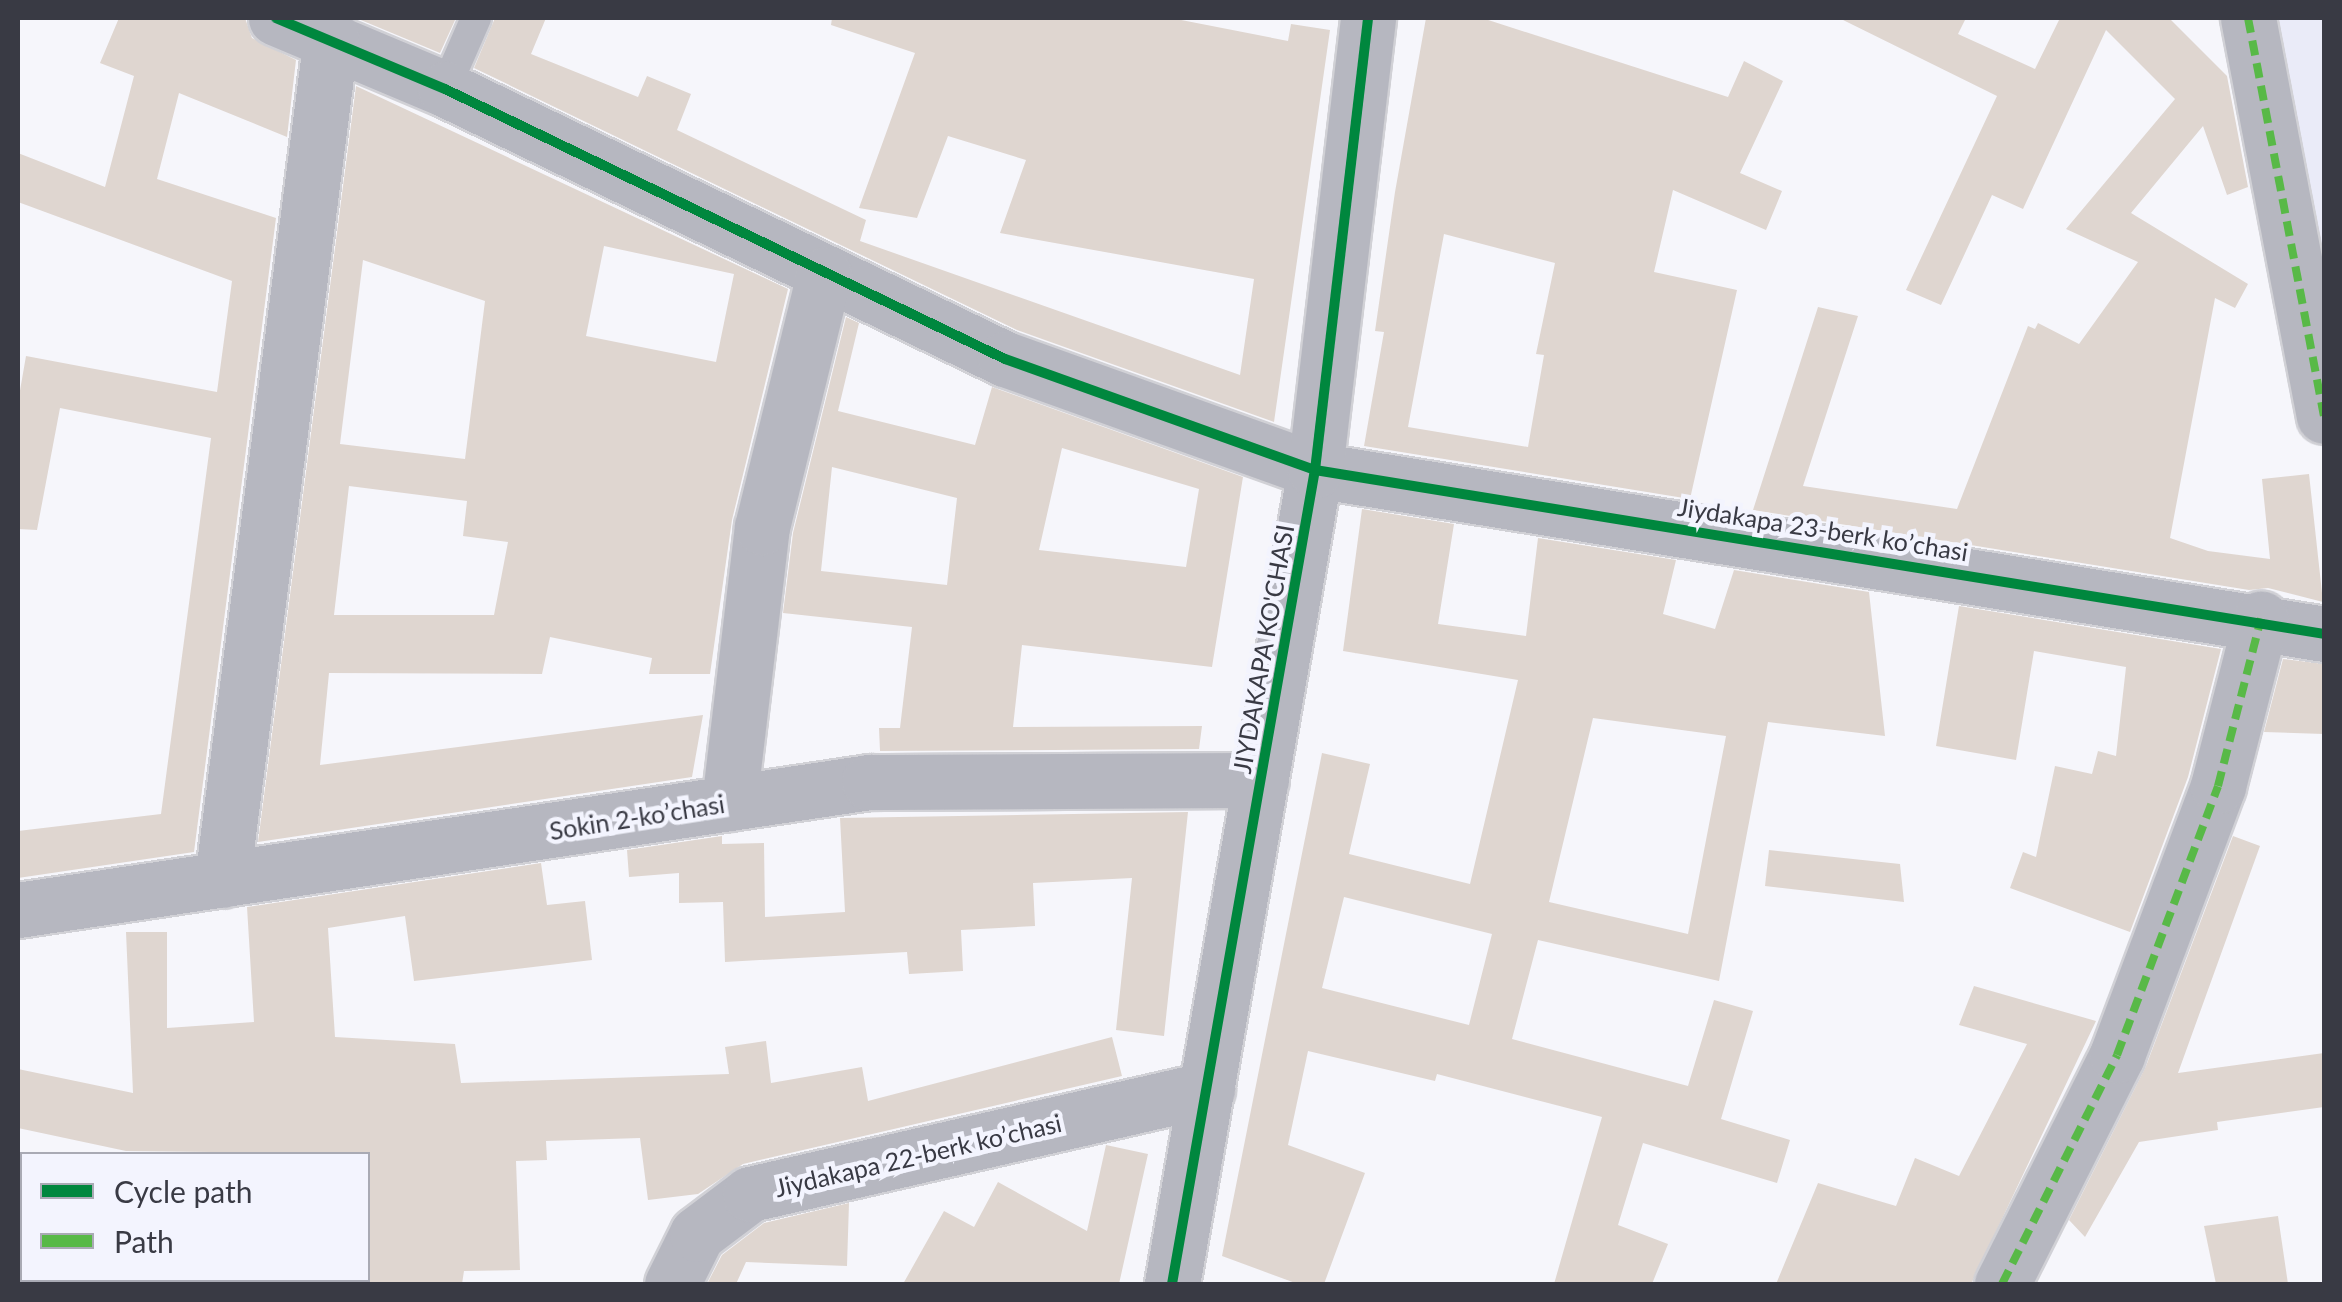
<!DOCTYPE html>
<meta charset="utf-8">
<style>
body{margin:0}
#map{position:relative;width:2342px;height:1302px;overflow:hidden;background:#f6f6fb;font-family:Lato,sans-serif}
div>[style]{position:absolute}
.built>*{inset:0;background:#eaebf8}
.building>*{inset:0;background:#dfd6d0}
.roads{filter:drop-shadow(2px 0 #d1d1d6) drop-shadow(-2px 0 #d1d1d6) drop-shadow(0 2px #d1d1d6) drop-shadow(0 -2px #d1d1d6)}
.service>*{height:30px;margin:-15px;padding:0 15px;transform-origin:15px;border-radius:15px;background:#b6b7c0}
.minor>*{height:55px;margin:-27.5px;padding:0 27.5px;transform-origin:27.5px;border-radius:27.5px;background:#b6b7c0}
.tertiary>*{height:55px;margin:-27.5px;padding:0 27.5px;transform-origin:27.5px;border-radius:27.5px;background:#b6b7c0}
.quiet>*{height:8px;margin-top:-4px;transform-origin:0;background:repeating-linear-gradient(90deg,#58b947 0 15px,transparent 0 23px)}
.cycleway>*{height:10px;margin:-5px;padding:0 5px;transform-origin:5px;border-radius:5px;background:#00873e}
span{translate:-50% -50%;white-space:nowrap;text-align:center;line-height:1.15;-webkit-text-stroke:9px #f3f4fe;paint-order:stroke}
.street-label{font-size:25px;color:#393a44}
.frame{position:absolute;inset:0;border:20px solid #393a44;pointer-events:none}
.legend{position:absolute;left:20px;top:1152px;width:350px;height:130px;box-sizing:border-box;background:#f3f4fe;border:2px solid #a9aab4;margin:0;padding:12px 18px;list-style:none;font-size:30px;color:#393a44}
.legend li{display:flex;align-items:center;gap:20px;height:50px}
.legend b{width:50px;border:2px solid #a9aab4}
</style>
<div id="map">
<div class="built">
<div style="clip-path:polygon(2258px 18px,2324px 18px,2324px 344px)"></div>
</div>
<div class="building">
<div style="clip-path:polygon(119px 18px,245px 18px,252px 38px,296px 60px,287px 137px,179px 93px,157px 179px,276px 218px,194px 852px,18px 878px,18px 831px,161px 814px,211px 438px,60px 408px,37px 530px,18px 529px,18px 402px,26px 356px,217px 392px,232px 281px,18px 202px,18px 153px,105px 187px,134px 76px,100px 63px)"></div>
<div style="clip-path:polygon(356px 18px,456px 18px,440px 53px)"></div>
<div style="clip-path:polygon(495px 18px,546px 18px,531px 54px,638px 97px,647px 76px,691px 94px,677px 130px,866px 220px,860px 241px,1240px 375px,1254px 279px,1000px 233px,1026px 160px,948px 136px,917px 218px,859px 208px,915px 53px,831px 25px,832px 18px,1171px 18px,1288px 41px,1291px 24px,1330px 30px,1274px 422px,1017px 330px,474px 68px)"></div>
<div style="clip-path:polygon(evenodd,1426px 18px,1482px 18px,1728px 97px,1744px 61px,1783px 81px,1740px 173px,1782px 191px,1766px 230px,1673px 190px,1654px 272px,1737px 290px,1690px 499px,1364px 446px,1384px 332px,1375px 331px,1395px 192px,1426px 18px,1444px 234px,1555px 263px,1536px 354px,1544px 355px,1528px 447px,1408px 427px,1444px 234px)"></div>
<div style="clip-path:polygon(1839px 18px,1966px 18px,1958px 34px,2035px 69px,2060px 18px,2169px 18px,2227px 76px,2248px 187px,2227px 195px,2203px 126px,2131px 213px,2248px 284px,2235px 308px,2215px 298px,2170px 538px,2208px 551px,2270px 559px,2262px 479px,2309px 474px,2323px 602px,2268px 588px,2249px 590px,1753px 510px,1818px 307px,1858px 316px,1803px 486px,1957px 509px,2028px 326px,2035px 329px,2038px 323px,2079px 344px,2138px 262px,2066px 229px,2175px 99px,2106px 30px,2023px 209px,1992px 195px,1941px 305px,1906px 290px,1997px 96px)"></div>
<div style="clip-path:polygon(evenodd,356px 86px,788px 289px,732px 520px,710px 674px,649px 674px,652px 658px,550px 637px,542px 674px,329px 673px,320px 765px,703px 715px,692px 777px,258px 842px,356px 86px,604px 246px,734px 274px,716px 362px,586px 336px,604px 246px,356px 86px,363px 260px,485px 301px,465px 459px,340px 444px,363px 260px,356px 86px,349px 486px,467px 501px,463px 536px,508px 542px,494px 615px,334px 615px,349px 486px)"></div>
<div style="clip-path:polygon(evenodd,846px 317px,859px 323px,838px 411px,975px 445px,992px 387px,1243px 477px,1212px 667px,1022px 645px,1013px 727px,1202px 726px,1199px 749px,880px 751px,879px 728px,900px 728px,912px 627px,783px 613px,793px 533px,846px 317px,1062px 448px,1199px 489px,1186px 567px,1039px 550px,1062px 448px,846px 317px,832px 467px,957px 498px,947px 585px,821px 571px,832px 467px)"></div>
<div style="clip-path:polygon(evenodd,1362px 509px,1454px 524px,1438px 624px,1526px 636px,1538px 538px,1676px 560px,1663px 614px,1715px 629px,1734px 570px,1869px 592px,1885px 736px,1768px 722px,1719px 981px,1538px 940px,1512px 1039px,1688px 1086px,1714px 1000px,1753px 1011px,1721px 1119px,1790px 1140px,1777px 1183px,1643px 1143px,1618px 1225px,1668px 1244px,1652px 1284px,1554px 1284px,1602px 1117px,1437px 1074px,1435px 1081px,1308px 1051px,1288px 1145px,1365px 1173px,1324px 1284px,1298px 1284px,1222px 1256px,1322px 753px,1370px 764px,1349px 854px,1470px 884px,1518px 680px,1343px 651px,1362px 509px,1593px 718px,1726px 736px,1688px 934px,1549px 902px,1593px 718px,1362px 509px,1344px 897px,1492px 934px,1469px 1025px,1322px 988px,1344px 897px)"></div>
<div style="clip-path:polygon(1959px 606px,2221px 649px,2188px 777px,2130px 932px,2010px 888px,2023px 852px,2036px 857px,2055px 766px,2092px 774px,2098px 751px,2116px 756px,2126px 667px,2034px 651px,2016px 760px,1936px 746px)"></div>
<div style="clip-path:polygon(2283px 659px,2324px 664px,2324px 734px,2264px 732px)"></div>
<div style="clip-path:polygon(1188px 812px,1164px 1036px,1116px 1030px,1132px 878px,1033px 883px,1035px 926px,961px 930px,963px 971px,909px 974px,907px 952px,725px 962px,723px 902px,679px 903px,679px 873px,629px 877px,627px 850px,722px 836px,722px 844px,764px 843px,765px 917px,845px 912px,840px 818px)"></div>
<div style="clip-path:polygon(2233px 836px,2260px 846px,2178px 1073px,2324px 1053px,2324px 1107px,2217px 1122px,2218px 1130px,2139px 1142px,2085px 1237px,2069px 1220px,2146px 1066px)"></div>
<div style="clip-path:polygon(1769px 850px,1900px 864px,1904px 902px,1765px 886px)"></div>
<div style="clip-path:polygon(541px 863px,547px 905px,585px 901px,592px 960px,414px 981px,405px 916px,328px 928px,335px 1037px,455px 1044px,461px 1083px,729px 1074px,725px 1047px,766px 1041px,771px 1083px,862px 1067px,868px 1101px,1112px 1037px,1122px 1076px,743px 1164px,698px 1194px,648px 1200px,640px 1138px,546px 1141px,547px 1160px,516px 1161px,520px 1270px,464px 1271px,462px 1284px,368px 1284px,368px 1154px,126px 1151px,18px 1128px,18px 1069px,133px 1093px,126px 932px,167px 932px,167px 1028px,254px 1022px,247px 907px)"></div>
<div style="clip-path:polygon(1974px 986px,2096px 1021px,1971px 1284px,1776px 1284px,1818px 1183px,1896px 1206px,1915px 1158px,1959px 1176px,2027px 1044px,1959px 1025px)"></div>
<div style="clip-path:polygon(1106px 1145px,1148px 1154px,1119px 1284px,903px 1284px,944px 1211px,974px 1227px,998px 1182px,1087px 1231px)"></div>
<div style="clip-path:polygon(849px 1203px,847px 1266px,746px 1262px,736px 1284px,707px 1284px,722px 1255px,764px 1223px)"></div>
<div style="clip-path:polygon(2278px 1216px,2288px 1284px,2216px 1284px,2204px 1226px)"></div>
</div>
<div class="roads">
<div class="service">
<div style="left:445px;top:89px;width:77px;rotate:-66.4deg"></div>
</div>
<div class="minor">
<div style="left:276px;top:18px;width:183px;rotate:22.8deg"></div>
<div style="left:445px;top:89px;width:622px;rotate:25.74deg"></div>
<div style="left:1005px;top:359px;width:329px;rotate:19.7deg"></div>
<div style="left:1315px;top:470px;width:1022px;rotate:9.23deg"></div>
<div style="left:2248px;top:18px;width:405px;rotate:79.2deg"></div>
<div style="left:729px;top:803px;width:278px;rotate:-83.2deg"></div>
<div style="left:762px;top:527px;width:260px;rotate:-76.2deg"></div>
<div style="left:222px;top:880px;width:850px;rotate:-82.63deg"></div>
<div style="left:18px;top:910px;width:861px;rotate:-8.55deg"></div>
<div style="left:869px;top:782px;width:392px;rotate:-0.3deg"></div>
<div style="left:672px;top:1284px;width:56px;rotate:-63.4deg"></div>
<div style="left:697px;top:1234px;width:66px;rotate:-37deg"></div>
<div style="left:750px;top:1194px;width:469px;rotate:-12.9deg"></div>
<div style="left:2002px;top:1284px;width:256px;rotate:-63.3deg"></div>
<div style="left:2117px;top:1055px;width:287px;rotate:-69.4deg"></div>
<div style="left:2218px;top:786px;width:173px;rotate:-75.6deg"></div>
</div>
<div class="tertiary">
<div style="left:1172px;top:1284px;width:826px;rotate:-80.04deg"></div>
<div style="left:1315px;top:470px;width:455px;rotate:-83.3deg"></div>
</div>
</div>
<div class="quiet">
<div style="left:2248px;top:18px;width:405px;rotate:79.2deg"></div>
<div style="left:2002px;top:1284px;width:256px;rotate:-63.3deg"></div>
<div style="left:2117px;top:1055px;width:287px;rotate:-69.4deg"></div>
<div style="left:2218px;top:786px;width:173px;rotate:-75.6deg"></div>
</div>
<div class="cycleway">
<div style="left:276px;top:18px;width:183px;rotate:22.8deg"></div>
<div style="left:445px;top:89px;width:622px;rotate:25.74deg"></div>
<div style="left:1005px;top:359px;width:329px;rotate:19.7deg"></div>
<div style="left:1315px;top:470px;width:1022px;rotate:9.23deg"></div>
<div style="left:1172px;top:1284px;width:826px;rotate:-80.04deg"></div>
<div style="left:1315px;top:470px;width:455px;rotate:-83.3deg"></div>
</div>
<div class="street-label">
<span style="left:1823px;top:529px;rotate:9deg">Jiydakapa 23-berk koʼchasi</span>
<span style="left:1263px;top:649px;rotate:-80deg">JIYDAKAPA KO'CHASI</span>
<span style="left:637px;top:817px;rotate:-9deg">Sokin 2-koʼchasi</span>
<span style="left:918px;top:1155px;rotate:-13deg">Jiydakapa 22-berk koʼchasi</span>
</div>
<div class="frame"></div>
<ul class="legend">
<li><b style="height:12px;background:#00873e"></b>Cycle path</li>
<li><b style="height:12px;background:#58b947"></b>Path</li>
</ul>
</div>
